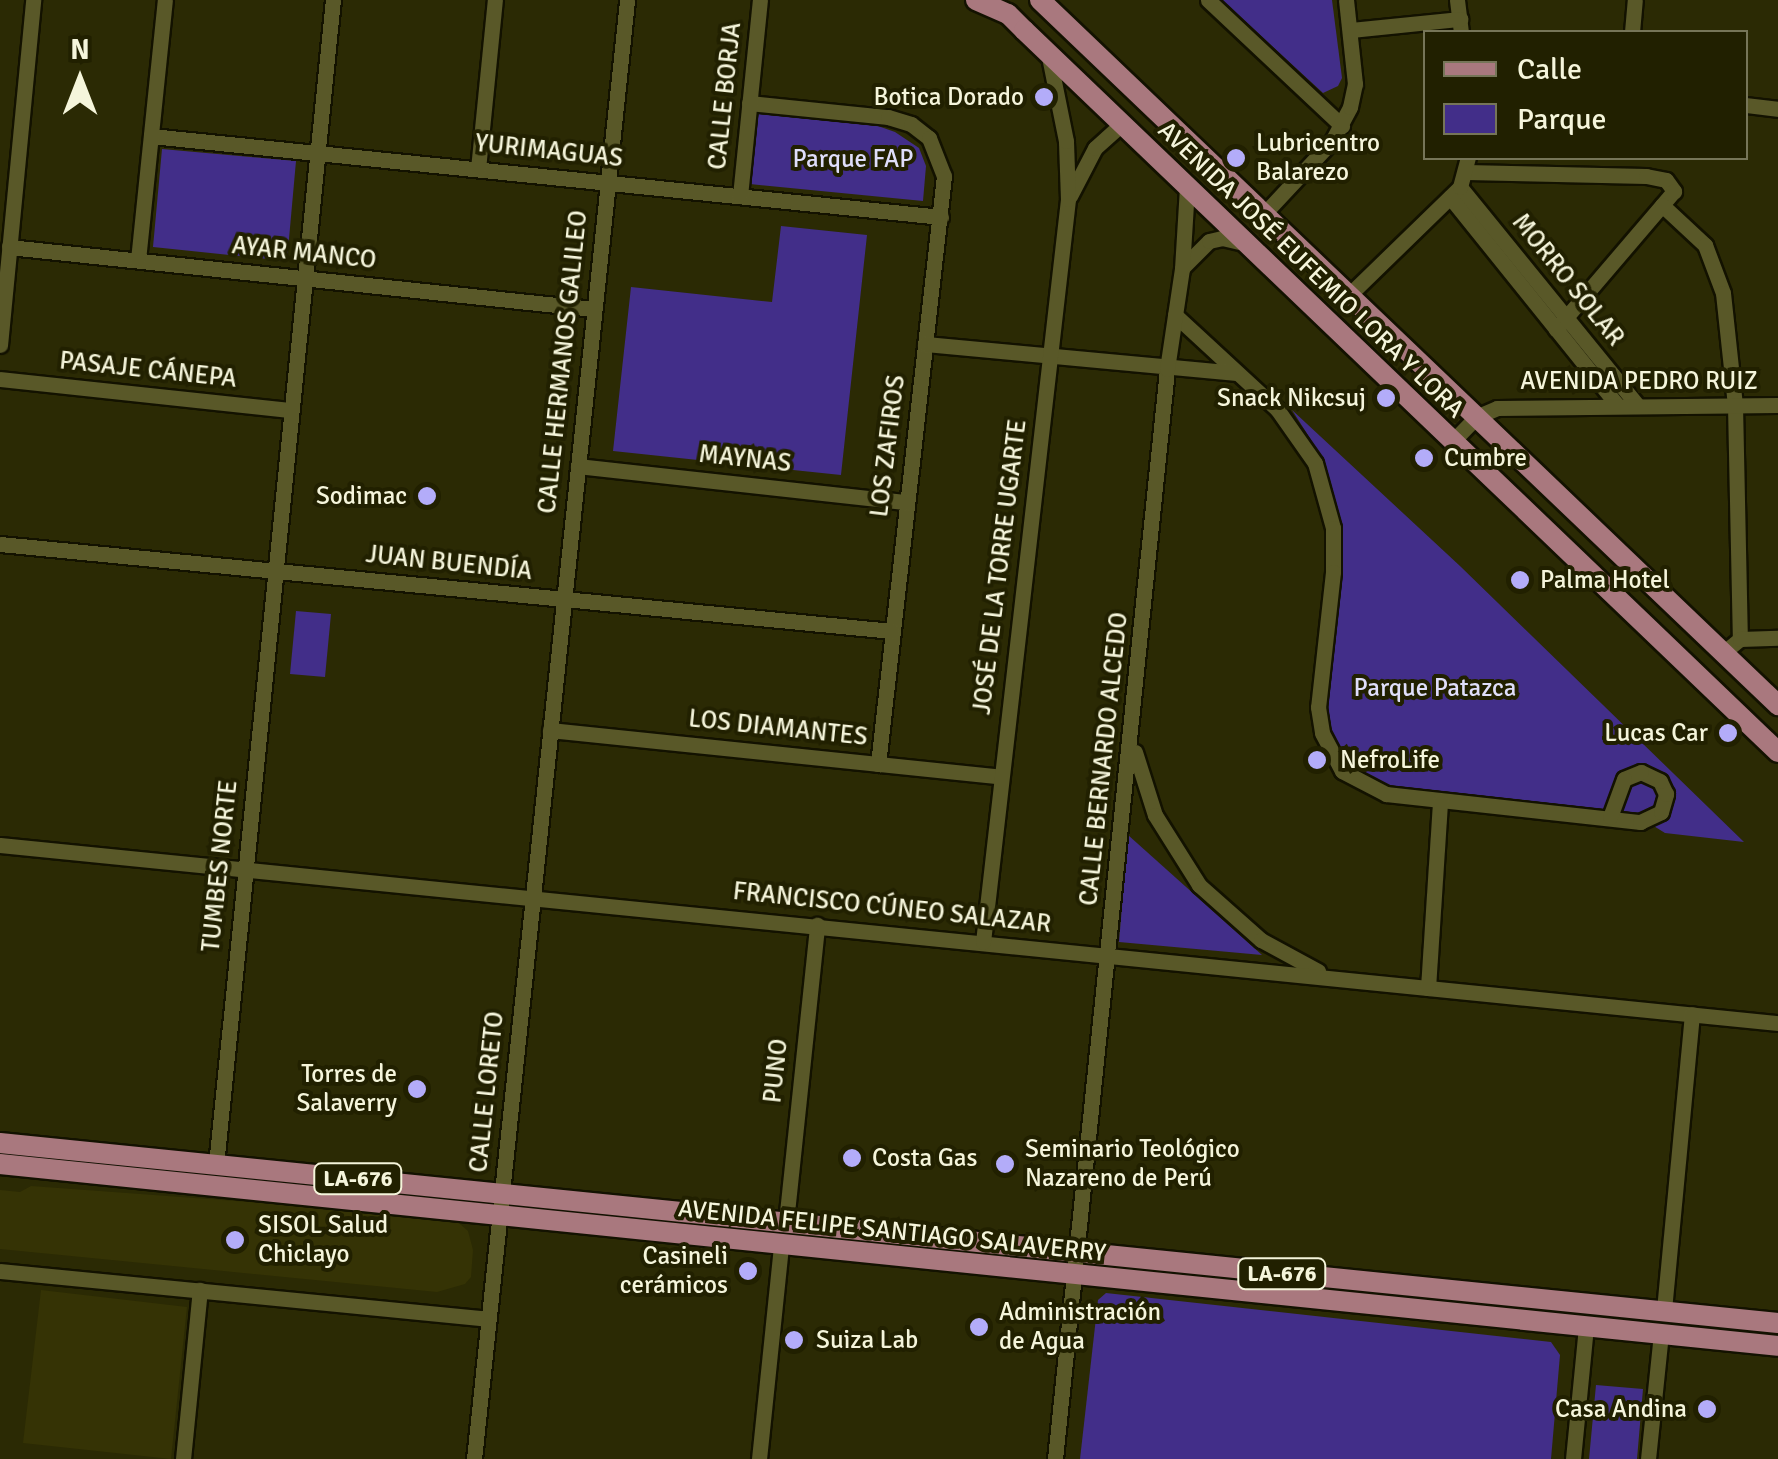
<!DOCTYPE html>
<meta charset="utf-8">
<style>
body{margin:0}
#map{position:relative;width:1778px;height:1459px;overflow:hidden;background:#2b2a04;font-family:Signika,sans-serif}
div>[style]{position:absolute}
.built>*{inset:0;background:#353305}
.green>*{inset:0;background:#422e89}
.roads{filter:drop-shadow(2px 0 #131200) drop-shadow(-2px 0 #131200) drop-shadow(0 2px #131200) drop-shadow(0 -2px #131200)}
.minor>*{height:15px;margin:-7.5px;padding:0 7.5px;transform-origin:7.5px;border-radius:7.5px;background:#595828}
.major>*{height:20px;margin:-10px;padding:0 10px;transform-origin:10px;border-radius:10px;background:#a9787e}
.dots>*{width:28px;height:28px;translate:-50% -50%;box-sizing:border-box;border:5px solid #212000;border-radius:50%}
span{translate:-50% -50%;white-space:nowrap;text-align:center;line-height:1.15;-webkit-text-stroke:8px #212000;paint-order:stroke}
.shield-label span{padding:2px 8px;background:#212000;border:2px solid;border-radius:8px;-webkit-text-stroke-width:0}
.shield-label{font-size:22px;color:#f5f5db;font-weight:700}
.street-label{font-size:25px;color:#f5f5db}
.poi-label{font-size:25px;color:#f5f5db}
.right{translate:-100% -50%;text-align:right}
.left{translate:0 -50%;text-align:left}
.park-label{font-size:25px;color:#dfdefa}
.legend{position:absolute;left:1423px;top:30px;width:325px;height:130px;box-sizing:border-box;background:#212000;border:2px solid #767558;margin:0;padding:12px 18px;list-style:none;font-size:30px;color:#f5f5db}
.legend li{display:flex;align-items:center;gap:20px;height:50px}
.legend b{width:50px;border:2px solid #767558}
.north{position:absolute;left:30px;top:30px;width:100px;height:100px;-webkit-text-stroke:8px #212000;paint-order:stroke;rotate:0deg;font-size:28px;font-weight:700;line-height:40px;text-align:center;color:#f5f5db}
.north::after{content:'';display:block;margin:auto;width:35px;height:45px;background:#f5f5db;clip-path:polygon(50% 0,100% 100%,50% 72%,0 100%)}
</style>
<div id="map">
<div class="built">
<div style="clip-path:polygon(31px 1186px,452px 1217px,468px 1231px,473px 1250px,471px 1277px,465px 1284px,437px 1292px,0 1249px,0 1190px,20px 1192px)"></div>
<div style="clip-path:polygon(41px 1290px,187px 1307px,171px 1459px,23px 1443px)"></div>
</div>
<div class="green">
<div style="clip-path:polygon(1222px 0,1332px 0,1342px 78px,1338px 86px,1323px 93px)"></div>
<div style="clip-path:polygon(756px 113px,878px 126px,895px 132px,919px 148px,926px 166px,923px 201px,750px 184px)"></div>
<div style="clip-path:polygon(162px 149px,296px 161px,287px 261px,153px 247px)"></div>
<div style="clip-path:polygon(781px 226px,867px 235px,841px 475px,613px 451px,631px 287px,772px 302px)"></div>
<div style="clip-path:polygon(1292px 410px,1460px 566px,1744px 842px,1665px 833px,1636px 815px,1396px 790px,1368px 780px,1351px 767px,1334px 743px,1326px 718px,1339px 514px,1311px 440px)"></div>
<div style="clip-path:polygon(296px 611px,331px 614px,325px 677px,290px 674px)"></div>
<div style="clip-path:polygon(1128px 835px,1262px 955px,1119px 942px)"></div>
<div style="clip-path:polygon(1106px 1293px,1551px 1342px,1560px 1355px,1551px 1459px,1080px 1459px,1098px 1300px)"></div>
<div style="clip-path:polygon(1596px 1385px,1643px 1389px,1637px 1459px,1589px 1459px)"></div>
</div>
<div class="roads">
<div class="minor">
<div style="left:1208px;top:0;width:184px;rotate:43.2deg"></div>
<div style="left:1457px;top:0;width:32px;rotate:83deg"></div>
<div style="left:1351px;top:30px;width:110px;rotate:-5.8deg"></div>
<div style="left:1632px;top:32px;width:32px;rotate:-85deg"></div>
<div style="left:749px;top:103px;width:140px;rotate:5.8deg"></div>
<div style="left:888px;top:117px;width:24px;rotate:17deg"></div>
<div style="left:911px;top:124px;width:23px;rotate:38deg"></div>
<div style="left:929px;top:138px;width:41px;rotate:68.5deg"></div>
<div style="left:944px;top:176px;width:592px;rotate:96.4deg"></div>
<div style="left:1746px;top:105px;width:32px;rotate:7deg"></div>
<div style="left:151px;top:136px;width:794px;rotate:5.85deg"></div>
<div style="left:478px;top:169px;width:170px;rotate:-84.3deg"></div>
<div style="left:1466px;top:172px;width:180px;rotate:1.3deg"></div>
<div style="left:1646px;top:176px;width:20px;rotate:11deg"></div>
<div style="left:1666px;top:180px;width:14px;rotate:54deg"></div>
<div style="left:1674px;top:191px;width:182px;rotate:130.5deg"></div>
<div style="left:1460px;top:187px;width:281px;rotate:50.9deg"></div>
<div style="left:740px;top:196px;width:197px;rotate:-84.2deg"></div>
<div style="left:1070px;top:196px;width:54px;rotate:-62.5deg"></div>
<div style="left:1095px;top:148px;width:38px;rotate:-42deg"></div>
<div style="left:1450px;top:197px;width:267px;rotate:51.2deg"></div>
<div style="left:1662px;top:205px;width:59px;rotate:42.9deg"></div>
<div style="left:1705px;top:245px;width:51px;rotate:69.4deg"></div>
<div style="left:1723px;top:293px;width:113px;rotate:83.9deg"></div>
<div style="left:1735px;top:405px;width:234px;rotate:88.8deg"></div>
<div style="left:1262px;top:216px;width:103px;rotate:-47deg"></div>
<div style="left:1332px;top:141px;width:38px;rotate:-62deg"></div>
<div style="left:1350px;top:107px;width:24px;rotate:-78deg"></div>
<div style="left:1355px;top:84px;width:84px;rotate:-96.1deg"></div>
<div style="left:9px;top:247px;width:588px;rotate:6.05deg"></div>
<div style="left:138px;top:260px;width:261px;rotate:-84.1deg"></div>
<div style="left:1184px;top:266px;width:35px;rotate:-45deg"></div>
<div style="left:1209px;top:241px;width:13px;rotate:-13deg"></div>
<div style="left:1222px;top:238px;width:23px;rotate:13deg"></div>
<div style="left:1347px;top:297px;width:158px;rotate:-44.2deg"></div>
<div style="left:1460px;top:187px;width:30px;rotate:-75deg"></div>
<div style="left:1175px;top:315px;width:139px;rotate:42.7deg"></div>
<div style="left:1277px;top:409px;width:66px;rotate:54.9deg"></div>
<div style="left:1315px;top:463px;width:67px;rotate:74.5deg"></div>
<div style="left:1333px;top:528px;width:44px;rotate:90deg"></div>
<div style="left:1333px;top:572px;width:136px;rotate:96.3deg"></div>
<div style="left:1318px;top:707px;width:26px;rotate:81deg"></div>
<div style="left:1322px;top:733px;width:43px;rotate:62.2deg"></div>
<div style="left:1342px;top:771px;width:50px;rotate:27.6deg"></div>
<div style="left:1386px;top:794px;width:256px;rotate:6.3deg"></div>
<div style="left:1640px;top:822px;width:23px;rotate:-25deg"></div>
<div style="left:1661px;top:812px;width:19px;rotate:-74deg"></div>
<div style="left:1666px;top:794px;width:14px;rotate:-115deg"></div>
<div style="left:1660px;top:781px;width:21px;rotate:-155deg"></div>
<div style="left:1641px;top:772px;width:18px;rotate:158deg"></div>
<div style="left:1624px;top:779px;width:40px;rotate:110.2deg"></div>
<div style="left:925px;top:344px;width:311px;rotate:5.3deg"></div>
<div style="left:0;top:345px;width:347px;rotate:-84.5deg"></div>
<div style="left:0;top:379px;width:293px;rotate:6.1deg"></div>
<div style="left:1453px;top:441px;width:33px;rotate:-46deg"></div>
<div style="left:1476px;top:417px;width:23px;rotate:-23deg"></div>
<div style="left:1497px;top:408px;width:281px;rotate:-0.6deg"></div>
<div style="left:578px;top:466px;width:330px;rotate:6.3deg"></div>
<div style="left:0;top:544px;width:896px;rotate:5.57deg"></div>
<div style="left:1724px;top:652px;width:21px;rotate:-39deg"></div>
<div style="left:1740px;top:639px;width:38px;rotate:-2deg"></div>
<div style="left:550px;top:730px;width:453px;rotate:5.9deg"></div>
<div style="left:1135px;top:752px;width:66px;rotate:72.4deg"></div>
<div style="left:1155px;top:815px;width:83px;rotate:57.8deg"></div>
<div style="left:1199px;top:885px;width:83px;rotate:41.6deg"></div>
<div style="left:1261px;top:940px;width:65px;rotate:28.5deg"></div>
<div style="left:0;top:845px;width:1787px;rotate:5.72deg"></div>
<div style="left:983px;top:942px;width:748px;rotate:-83.47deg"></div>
<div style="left:1068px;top:199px;width:58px;rotate:-92deg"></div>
<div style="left:1066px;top:141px;width:91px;rotate:-101.4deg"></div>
<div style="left:1428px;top:988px;width:187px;rotate:-86.3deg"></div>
<div style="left:216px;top:1165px;width:1171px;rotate:-84.27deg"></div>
<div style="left:786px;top:1222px;width:299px;rotate:-84deg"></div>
<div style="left:0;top:1271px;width:490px;rotate:5.6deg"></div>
<div style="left:1664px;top:1310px;width:297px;rotate:-84.6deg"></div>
<div style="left:183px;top:1459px;width:170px;rotate:-84.3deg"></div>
<div style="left:474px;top:1459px;width:1467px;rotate:-84.01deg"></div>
<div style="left:759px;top:1459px;width:215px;rotate:-84.1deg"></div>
<div style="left:1055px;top:1459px;width:1096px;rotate:-84.13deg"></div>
<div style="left:1167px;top:369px;width:101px;rotate:-81.5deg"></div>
<div style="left:1182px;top:269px;width:81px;rotate:-86.5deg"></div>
<div style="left:1573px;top:1459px;width:133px;rotate:-84.4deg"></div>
<div style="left:1648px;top:1459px;width:126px;rotate:-84.1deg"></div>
</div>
<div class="major">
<div style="left:976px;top:0;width:35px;rotate:24deg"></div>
<div style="left:1008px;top:14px;width:23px;rotate:45deg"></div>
<div style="left:1024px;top:30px;width:1044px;rotate:43.76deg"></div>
<div style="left:1040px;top:0;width:1021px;rotate:43.69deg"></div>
<div style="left:0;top:1143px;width:1787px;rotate:5.78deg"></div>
<div style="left:0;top:1164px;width:1787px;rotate:5.84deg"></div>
</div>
</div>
<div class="dots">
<div style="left:1044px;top:97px;background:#b3acf9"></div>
<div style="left:1236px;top:158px;background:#b3acf9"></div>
<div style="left:1386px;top:398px;background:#b3acf9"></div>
<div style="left:1424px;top:458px;background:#b3acf9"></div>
<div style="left:427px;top:496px;background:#b3acf9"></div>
<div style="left:1520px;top:580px;background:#b3acf9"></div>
<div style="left:1728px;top:733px;background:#b3acf9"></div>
<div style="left:1317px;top:760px;background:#b3acf9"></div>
<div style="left:417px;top:1089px;background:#b3acf9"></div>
<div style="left:852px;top:1158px;background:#b3acf9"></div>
<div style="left:1005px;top:1164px;background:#b3acf9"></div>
<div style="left:235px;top:1240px;background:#b3acf9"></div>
<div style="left:748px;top:1271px;background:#b3acf9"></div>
<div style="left:979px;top:1327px;background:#b3acf9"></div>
<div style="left:794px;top:1340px;background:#b3acf9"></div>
<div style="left:1707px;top:1409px;background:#b3acf9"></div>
</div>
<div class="shield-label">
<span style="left:358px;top:1179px">LA-676</span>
<span style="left:1282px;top:1274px">LA-676</span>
</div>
<div class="street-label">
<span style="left:725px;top:96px;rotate:-84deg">CALLE BORJA</span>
<span style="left:549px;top:151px;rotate:6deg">YURIMAGUAS</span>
<span style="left:304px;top:253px;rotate:6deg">AYAR MANCO</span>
<span style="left:1311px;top:270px;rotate:44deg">AVENIDA JOSÉ EUFEMIO LORA Y LORA</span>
<span style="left:1568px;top:280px;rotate:51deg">MORRO SOLAR</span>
<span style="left:563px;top:362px;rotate:-84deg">CALLE HERMANOS GALILEO</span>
<span style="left:148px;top:370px;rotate:6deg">PASAJE CÁNEPA</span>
<span style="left:1639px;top:381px">AVENIDA PEDRO RUIZ</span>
<span style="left:888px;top:446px;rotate:-83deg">LOS ZAFIROS</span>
<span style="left:745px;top:459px;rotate:6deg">MAYNAS</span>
<span style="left:449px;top:563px;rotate:6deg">JUAN BUENDÍA</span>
<span style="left:1000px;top:567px;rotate:-83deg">JOSÉ DE LA TORRE UGARTE</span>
<span style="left:778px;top:728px;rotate:6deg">LOS DIAMANTES</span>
<span style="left:1104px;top:759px;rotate:-84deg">CALLE BERNARDO ALCEDO</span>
<span style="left:220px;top:866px;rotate:-84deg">TUMBES NORTE</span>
<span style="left:892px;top:908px;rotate:6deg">FRANCISCO CÚNEO SALAZAR</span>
<span style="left:776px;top:1071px;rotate:-84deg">PUNO</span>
<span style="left:487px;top:1092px;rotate:-84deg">CALLE LORETO</span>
<span style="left:892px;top:1231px;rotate:6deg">AVENIDA FELIPE SANTIAGO SALAVERRY</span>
</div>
<div class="poi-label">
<span class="right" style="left:1024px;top:97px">Botica Dorado</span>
<span class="left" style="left:1256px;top:158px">Lubricentro<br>Balarezo</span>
<span class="right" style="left:1366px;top:398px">Snack Nikcsuj</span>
<span class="left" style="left:1444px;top:458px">Cumbre</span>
<span class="right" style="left:407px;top:496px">Sodimac</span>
<span class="left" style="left:1540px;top:580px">Palma Hotel</span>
<span class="right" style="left:1708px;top:733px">Lucas Car</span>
<span class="left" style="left:1340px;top:760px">NefroLife</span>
<span class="right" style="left:397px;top:1089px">Torres de<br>Salaverry</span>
<span class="left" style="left:1025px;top:1164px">Seminario Teológico<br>Nazareno de Perú</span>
<span class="left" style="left:872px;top:1158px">Costa Gas</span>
<span class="left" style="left:258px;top:1240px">SISOL Salud<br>Chiclayo</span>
<span class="right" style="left:728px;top:1271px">Casineli<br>cerámicos</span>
<span class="left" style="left:999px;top:1327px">Administración<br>de Agua</span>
<span class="left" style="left:816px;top:1340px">Suiza Lab</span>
<span class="right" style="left:1687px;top:1409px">Casa Andina</span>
</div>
<div class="park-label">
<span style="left:853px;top:159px">Parque FAP</span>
<span style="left:1435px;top:688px">Parque Patazca</span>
</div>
<ul class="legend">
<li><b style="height:12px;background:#a9787e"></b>Calle</li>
<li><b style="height:28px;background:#422e89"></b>Parque</li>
</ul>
<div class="north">N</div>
</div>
